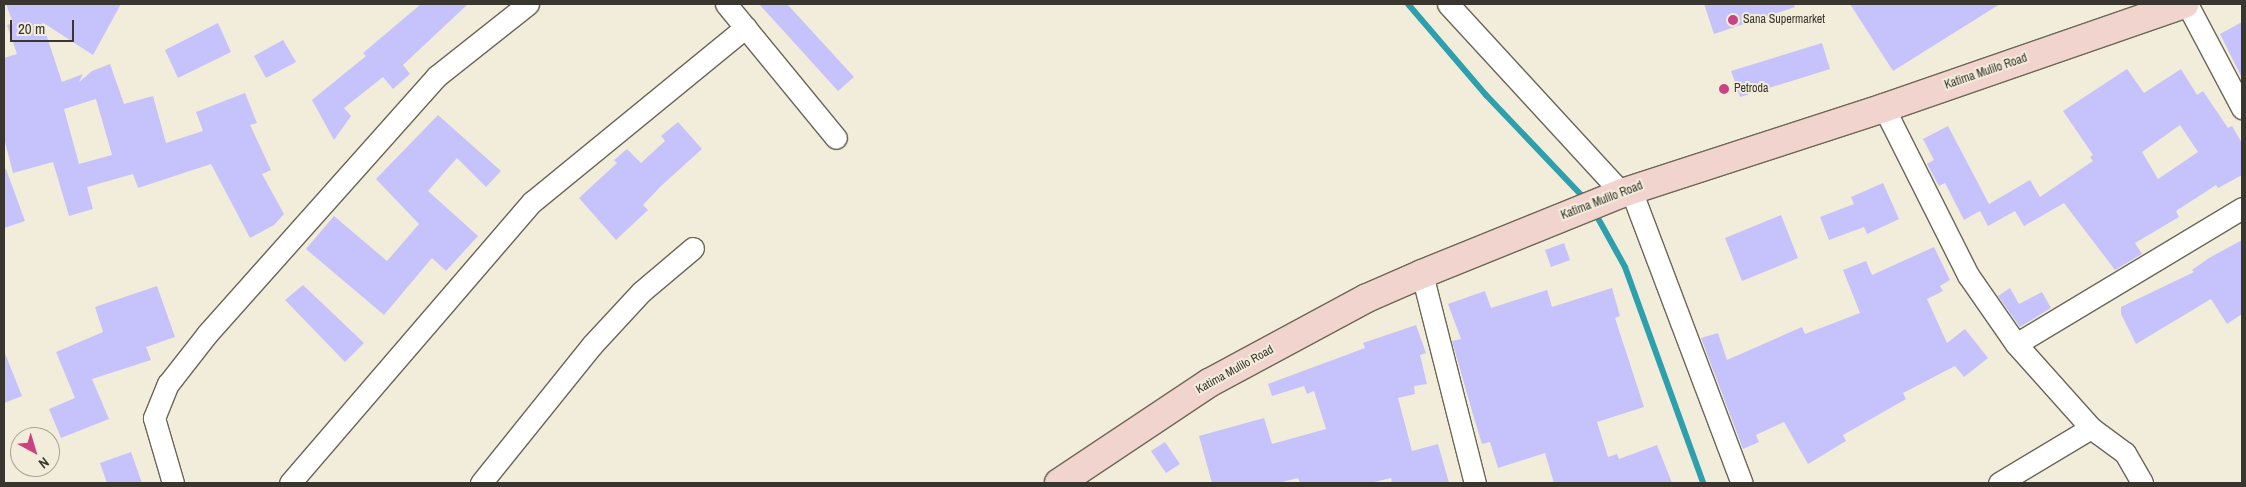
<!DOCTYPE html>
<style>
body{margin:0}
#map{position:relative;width:2246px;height:487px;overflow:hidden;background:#f2ecda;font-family:"Archivo Narrow",sans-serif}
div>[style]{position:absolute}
.stream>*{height:6px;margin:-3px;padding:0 3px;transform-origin:3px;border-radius:3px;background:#2ea0ad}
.building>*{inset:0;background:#c6c3fc}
.roads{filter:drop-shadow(1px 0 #6b6656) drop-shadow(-1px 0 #6b6656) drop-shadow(0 1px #6b6656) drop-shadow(0 -1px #6b6656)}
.minor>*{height:21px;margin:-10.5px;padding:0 10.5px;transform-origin:10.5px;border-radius:10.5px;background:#fff}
.secondary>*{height:28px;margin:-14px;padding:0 14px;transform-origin:14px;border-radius:14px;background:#f2d4cf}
.dots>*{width:14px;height:14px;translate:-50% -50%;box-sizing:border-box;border:2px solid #f2ecda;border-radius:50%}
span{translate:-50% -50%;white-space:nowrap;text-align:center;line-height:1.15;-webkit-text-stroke:4px #f2ecda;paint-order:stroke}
.poi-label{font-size:12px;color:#38362f}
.left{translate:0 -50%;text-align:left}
.street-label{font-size:12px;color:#38362f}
.frame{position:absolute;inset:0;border:5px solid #38362f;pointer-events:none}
.north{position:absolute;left:10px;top:427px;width:50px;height:50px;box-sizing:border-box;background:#f2ecda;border:1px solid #a8a396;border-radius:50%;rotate:141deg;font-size:14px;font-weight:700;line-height:20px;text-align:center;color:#38362f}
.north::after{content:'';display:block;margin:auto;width:18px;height:22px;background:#c94281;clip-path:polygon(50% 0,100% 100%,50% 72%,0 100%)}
.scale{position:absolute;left:10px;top:20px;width:64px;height:22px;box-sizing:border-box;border:2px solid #38362f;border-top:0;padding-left:6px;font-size:15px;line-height:18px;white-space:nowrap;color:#38362f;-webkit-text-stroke:4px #f2ecda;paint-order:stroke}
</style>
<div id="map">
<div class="stream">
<div style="left:1408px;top:4px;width:120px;rotate:49.4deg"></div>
<div style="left:1486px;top:95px;width:146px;rotate:46.4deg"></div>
<div style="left:1594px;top:211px;width:64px;rotate:61deg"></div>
<div style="left:1625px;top:267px;width:230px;rotate:70.1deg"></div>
</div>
<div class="building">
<div style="clip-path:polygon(evenodd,6px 4px,121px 4px,93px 55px,42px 22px,62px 82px,83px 74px,79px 82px,92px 71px,110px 64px,124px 104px,153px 96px,166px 143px,203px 131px,196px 112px,245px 93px,257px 123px,250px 125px,271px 170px,262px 174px,284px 214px,274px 225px,250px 238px,211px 164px,138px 188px,133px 174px,87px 187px,93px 209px,69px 216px,53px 162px,13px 173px,4px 138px,4px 58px,17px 54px,7px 25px,13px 23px,6px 4px,96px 99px,112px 155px,79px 164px,64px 109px,96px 99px)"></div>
<div style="clip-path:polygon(421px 4px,468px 4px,403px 65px,410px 74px,393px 89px,383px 77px,344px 108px,351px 116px,334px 140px,312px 100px,366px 56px,363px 53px)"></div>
<div style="clip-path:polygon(759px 4px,787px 4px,854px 77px,838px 91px)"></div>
<div style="clip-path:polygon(1704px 4px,1794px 4px,1795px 7px,1714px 34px)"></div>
<div style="clip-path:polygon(1850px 4px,2000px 4px,1893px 71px)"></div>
<div style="clip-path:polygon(2242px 22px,2242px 78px,2220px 34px)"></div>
<div style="clip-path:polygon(218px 23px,231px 52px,178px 78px,165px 50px)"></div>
<div style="clip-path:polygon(283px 40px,296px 62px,266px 78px,254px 56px)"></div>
<div style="clip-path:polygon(1822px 43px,1830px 69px,1740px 97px,1731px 71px)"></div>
<div style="clip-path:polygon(evenodd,2127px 69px,2144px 93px,2181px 69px,2197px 95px,2203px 91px,2228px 128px,2232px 126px,2242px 143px,2242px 175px,2218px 188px,2216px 185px,2176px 211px,2179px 217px,2135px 243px,2142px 254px,2115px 270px,2064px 203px,2024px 226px,2015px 211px,1988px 226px,1980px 211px,1964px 220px,1945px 183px,1939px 186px,1927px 164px,1934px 160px,1923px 139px,1948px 126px,1989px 204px,2030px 180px,2040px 197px,2093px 161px,2090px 157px,2093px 155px,2063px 111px,2127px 69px,2180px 125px,2198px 152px,2158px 179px,2142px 152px,2180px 125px)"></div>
<div style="clip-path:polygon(438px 115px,501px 171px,486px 187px,457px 158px,428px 191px,478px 236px,446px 271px,432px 258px,384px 315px,306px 249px,334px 216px,387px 261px,419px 224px,376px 179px)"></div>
<div style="clip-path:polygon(678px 122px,702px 149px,661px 186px,643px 205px,648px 210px,616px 240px,579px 198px,617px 163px,614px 160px,627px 149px,641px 163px,665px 141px,661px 136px)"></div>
<div style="clip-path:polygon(6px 169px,25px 221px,4px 228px,4px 170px)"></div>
<div style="clip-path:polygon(1883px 183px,1899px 219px,1867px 234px,1864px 227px,1829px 240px,1820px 217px,1854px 204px,1851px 197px)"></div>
<div style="clip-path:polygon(1781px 215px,1798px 258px,1742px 281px,1725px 238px)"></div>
<div style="clip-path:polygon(2242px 240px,2242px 314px,2227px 324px,2211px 299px,2136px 344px,2121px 314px,2121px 307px,2194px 272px,2192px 270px,2209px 258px)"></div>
<div style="clip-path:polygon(1564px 243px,1570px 260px,1551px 267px,1545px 250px)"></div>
<div style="clip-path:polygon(1934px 247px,1950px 280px,1940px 286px,1943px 291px,1927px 299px,1947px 343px,1965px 329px,1988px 358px,1964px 377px,1955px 366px,1903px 393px,1906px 399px,1843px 435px,1846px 441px,1808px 464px,1784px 422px,1756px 435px,1759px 442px,1743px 449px,1701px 338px,1718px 333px,1727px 360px,1802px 327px,1805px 334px,1860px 313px,1843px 270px,1866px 261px,1872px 275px)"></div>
<div style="clip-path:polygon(303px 285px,364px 343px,345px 362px,285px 300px)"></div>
<div style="clip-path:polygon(157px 286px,175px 337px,146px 347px,151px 360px,92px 379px,109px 419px,61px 438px,49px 409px,75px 398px,56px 352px,103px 332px,95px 307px)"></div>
<div style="clip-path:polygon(1612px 288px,1620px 316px,1615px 318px,1644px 407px,1597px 422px,1608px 457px,1617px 454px,1619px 459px,1657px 445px,1672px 483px,1554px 483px,1545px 453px,1498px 468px,1490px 442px,1482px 444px,1474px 418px,1452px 341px,1461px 339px,1448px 304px,1485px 291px,1491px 308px,1547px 290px,1552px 307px)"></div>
<div style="clip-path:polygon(2010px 288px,2019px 304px,2042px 292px,2051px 308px,2020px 327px,1998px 296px)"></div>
<div style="clip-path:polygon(1416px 325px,1426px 353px,1420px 355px,1427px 384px,1414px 386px,1415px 394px,1398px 398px,1412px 451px,1438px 444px,1449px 483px,1392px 483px,1391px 478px,1370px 483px,1300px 483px,1298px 478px,1278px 483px,1212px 483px,1199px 436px,1264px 418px,1272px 444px,1326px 429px,1314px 391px,1307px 394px,1304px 386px,1272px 396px,1268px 384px,1365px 348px,1363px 343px)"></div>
<div style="clip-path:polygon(4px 351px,22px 396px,4px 403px)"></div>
<div style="clip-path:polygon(1165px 442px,1180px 464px,1166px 473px,1151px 451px)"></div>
<div style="clip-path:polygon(131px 452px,142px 483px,107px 483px,100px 463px)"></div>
</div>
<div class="roads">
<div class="minor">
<div style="left:726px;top:4px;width:173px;rotate:50.6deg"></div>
<div style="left:1448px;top:4px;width:257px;rotate:47.4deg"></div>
<div style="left:2187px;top:4px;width:118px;rotate:62.1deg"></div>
<div style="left:1884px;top:108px;width:187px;rotate:63.3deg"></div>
<div style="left:1968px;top:275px;width:84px;rotate:55.2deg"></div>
<div style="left:2016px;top:344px;width:113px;rotate:48.2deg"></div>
<div style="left:2091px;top:428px;width:42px;rotate:36.3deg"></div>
<div style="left:2125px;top:453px;width:34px;rotate:60deg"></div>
<div style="left:1631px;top:190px;width:313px;rotate:69.3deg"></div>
<div style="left:1422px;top:274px;width:216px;rotate:75.8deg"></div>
<div style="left:2016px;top:344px;width:264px;rotate:-31deg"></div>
<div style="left:173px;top:483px;width:68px;rotate:-106.3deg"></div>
<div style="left:154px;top:418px;width:37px;rotate:-68deg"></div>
<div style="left:168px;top:384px;width:63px;rotate:-52deg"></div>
<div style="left:207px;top:334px;width:346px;rotate:-48.3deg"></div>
<div style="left:437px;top:76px;width:116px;rotate:-38.4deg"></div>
<div style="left:290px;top:483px;width:371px;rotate:-49.3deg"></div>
<div style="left:532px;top:202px;width:276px;rotate:-39.3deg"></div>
<div style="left:481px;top:483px;width:177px;rotate:-51.2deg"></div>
<div style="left:592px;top:345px;width:72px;rotate:-47.2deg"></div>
<div style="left:641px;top:292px;width:68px;rotate:-40.2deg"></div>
<div style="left:1999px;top:483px;width:107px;rotate:-30.9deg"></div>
</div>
<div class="secondary">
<div style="left:1059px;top:483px;width:180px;rotate:-33.7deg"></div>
<div style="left:1209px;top:383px;width:179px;rotate:-28.3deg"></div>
<div style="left:1367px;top:298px;width:60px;rotate:-23.6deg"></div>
<div style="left:1422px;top:274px;width:216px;rotate:-22deg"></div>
<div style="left:1622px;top:193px;width:275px;rotate:-18deg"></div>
<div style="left:1884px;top:108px;width:318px;rotate:-19.1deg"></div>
</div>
</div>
<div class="dots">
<div style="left:1733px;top:20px;background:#c94281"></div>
<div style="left:1724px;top:89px;background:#c94281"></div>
</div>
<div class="poi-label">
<span class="left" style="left:1743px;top:20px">Sana Supermarket</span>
<span class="left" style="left:1734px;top:89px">Petroda</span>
</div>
<div class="street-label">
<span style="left:1986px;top:72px;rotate:-19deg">Katima Mulilo Road</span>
<span style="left:1602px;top:201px;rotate:-21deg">Katima Mulilo Road</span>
<span style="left:1235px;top:370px;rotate:-29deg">Katima Mulilo Road</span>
</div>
<div class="frame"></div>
<div class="north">N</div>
<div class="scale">20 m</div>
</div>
